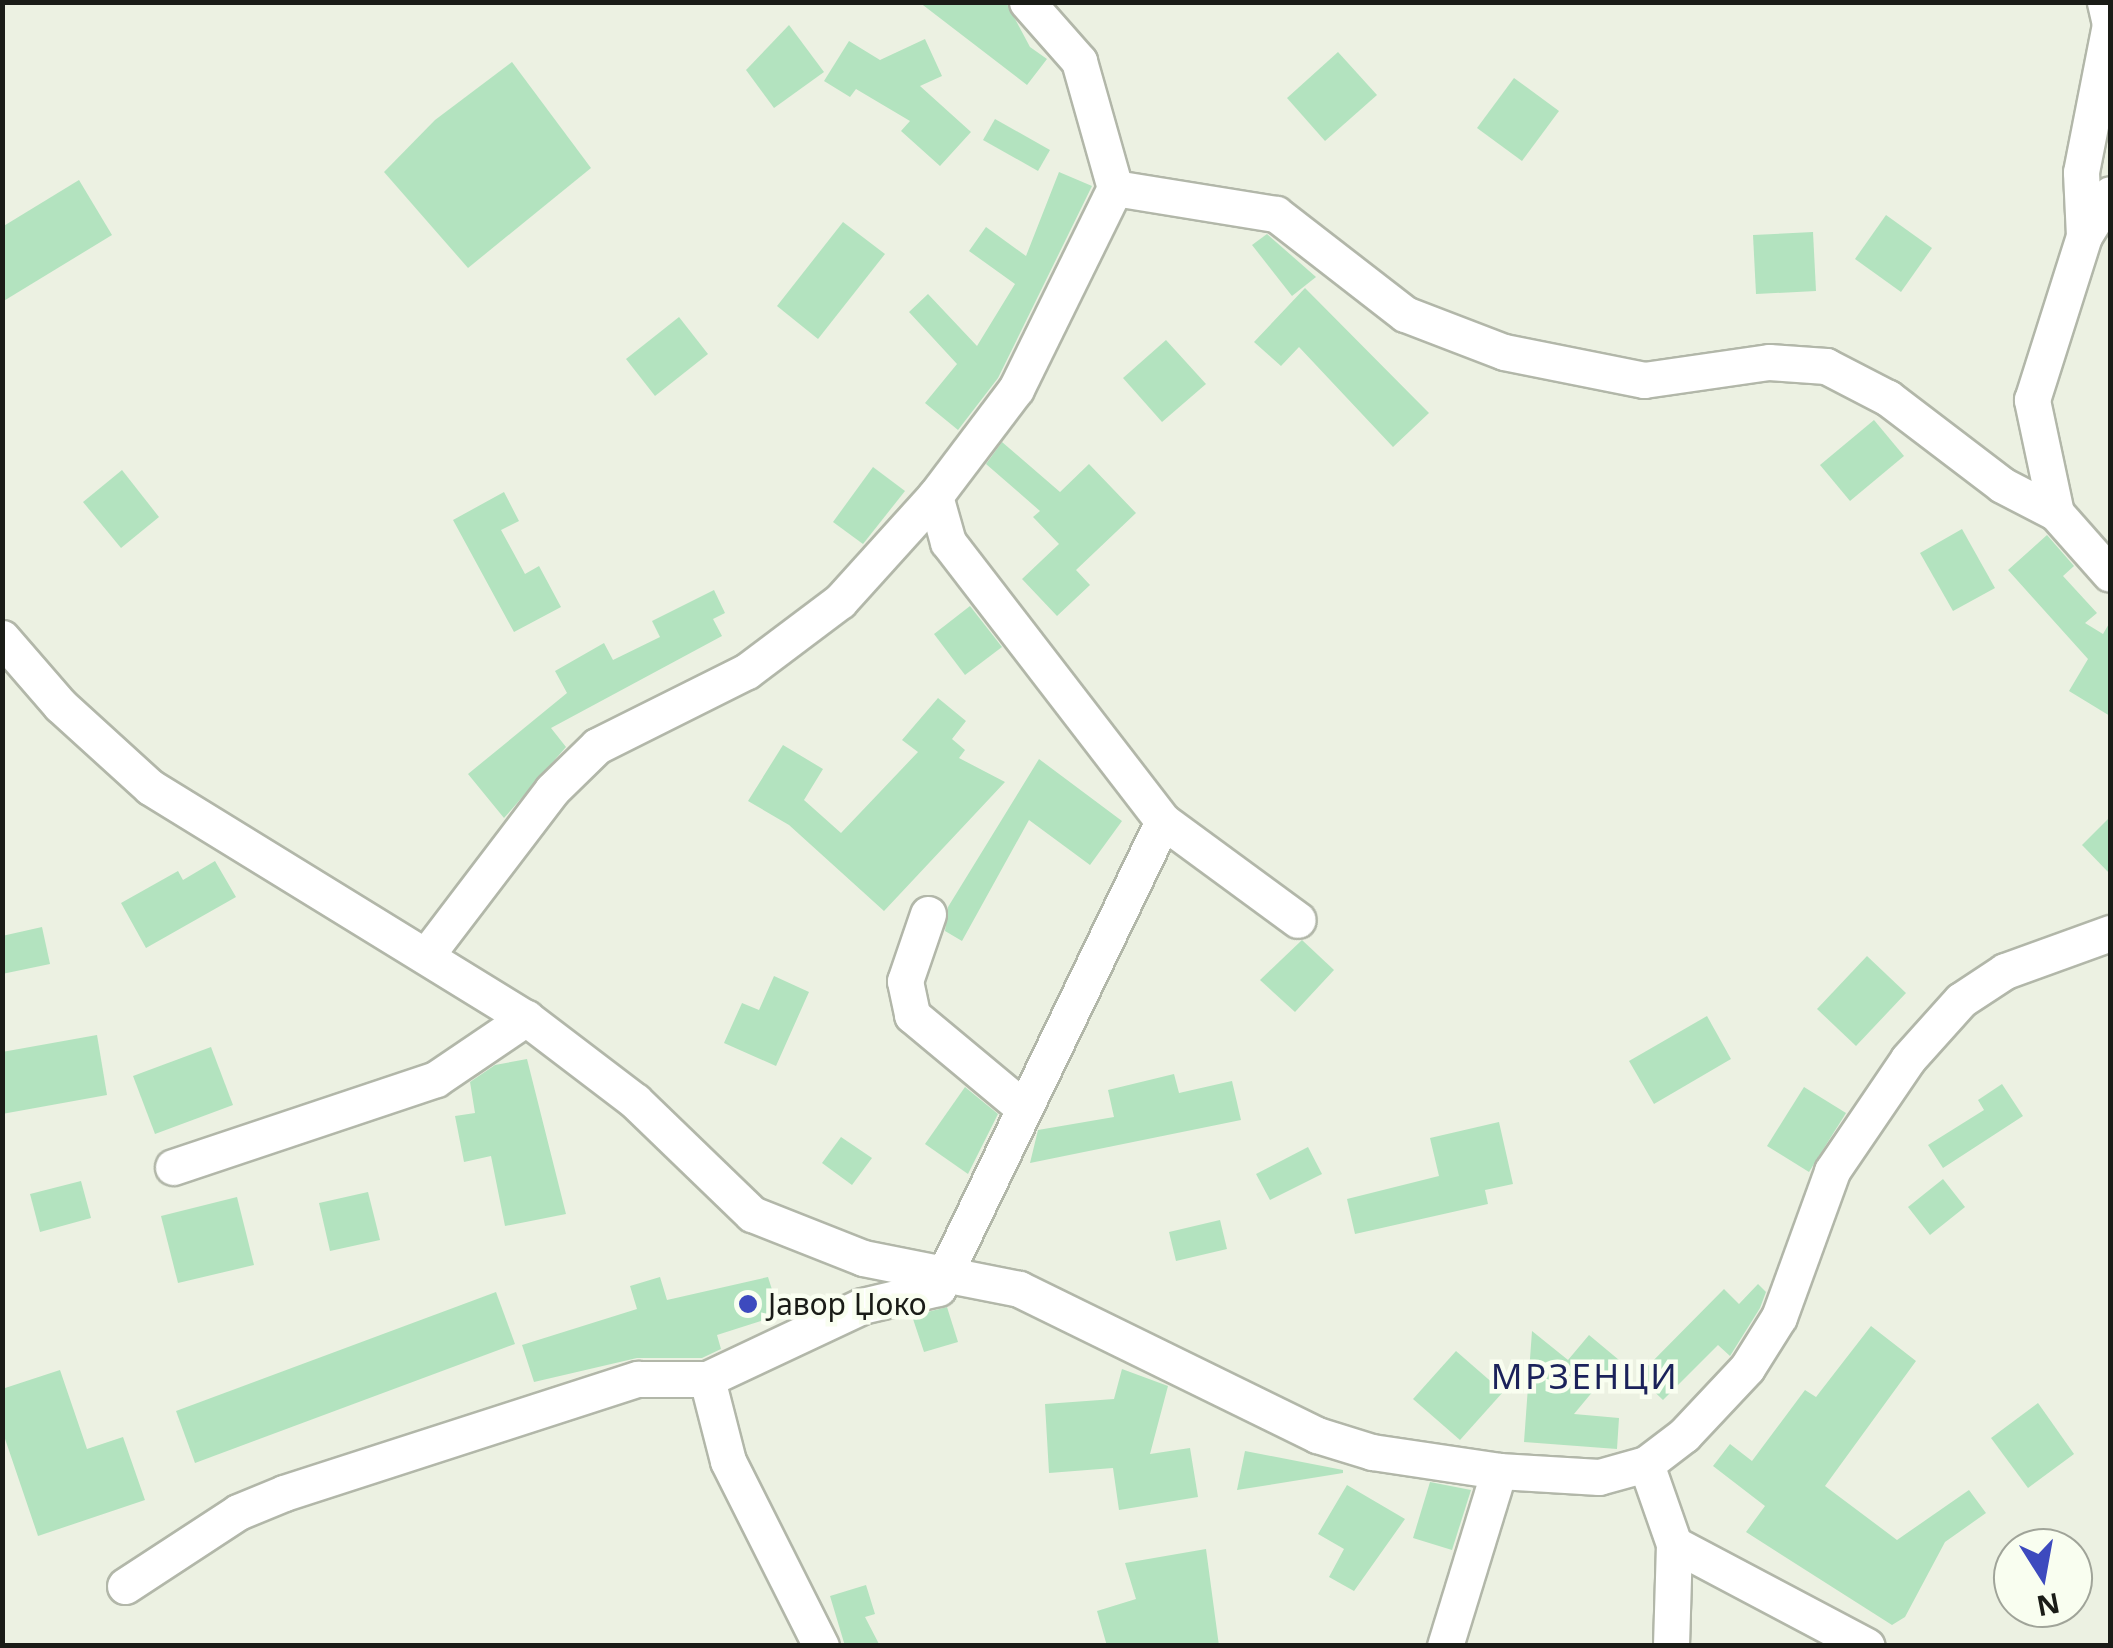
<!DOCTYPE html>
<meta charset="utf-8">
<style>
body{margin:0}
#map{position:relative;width:2113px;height:1648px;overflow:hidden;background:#ecf1e2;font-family:"Noto Sans",sans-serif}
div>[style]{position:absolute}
.building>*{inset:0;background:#b3e3bf}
.roads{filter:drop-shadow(2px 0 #b2b7a9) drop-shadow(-2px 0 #b2b7a9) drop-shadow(0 2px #b2b7a9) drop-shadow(0 -2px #b2b7a9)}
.minor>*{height:35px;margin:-17.5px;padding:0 17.5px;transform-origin:17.5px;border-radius:17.5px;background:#fff}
.dots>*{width:28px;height:28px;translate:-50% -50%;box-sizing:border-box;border:5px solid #f9fef0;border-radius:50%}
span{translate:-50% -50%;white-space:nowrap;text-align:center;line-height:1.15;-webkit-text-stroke:9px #f9fef0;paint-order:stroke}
.poi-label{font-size:30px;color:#1a1c17}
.left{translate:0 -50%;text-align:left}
.quarter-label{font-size:35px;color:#1b225a;letter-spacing:2.5px}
.frame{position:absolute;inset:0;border:5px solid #1a1c17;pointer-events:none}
.north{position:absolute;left:1993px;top:1528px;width:100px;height:100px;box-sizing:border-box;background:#f9fef0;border:2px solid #a0a499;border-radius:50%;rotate:169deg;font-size:28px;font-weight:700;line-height:40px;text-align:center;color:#1a1c17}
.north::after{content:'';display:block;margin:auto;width:35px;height:45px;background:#3d4abe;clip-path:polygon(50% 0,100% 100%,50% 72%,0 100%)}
</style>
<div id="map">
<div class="building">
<div style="clip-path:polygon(919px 2px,1006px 2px,1030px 47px,1047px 59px,1027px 85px)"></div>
<div style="clip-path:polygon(789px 25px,824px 72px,774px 108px,746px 70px)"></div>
<div style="clip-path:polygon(925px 39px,942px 76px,920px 86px,971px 132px,940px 166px,901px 131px,910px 121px,856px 89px,850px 97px,824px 81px,849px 41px,880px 60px)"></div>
<div style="clip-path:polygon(1338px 52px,1377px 95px,1325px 141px,1287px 98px)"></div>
<div style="clip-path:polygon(512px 62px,591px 168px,468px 268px,384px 172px,435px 120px)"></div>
<div style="clip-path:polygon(1514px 78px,1559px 111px,1522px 161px,1477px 128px)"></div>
<div style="clip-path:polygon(995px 119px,1050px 150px,1038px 171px,983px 140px)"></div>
<div style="clip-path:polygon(1059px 172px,1092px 186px,998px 378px,958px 430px,925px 403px,957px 364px,909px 312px,928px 294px,977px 346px,1015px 284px,969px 251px,986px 227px,1026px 256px)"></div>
<div style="clip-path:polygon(79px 180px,112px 235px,2px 302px,2px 227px)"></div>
<div style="clip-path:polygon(1886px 215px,1932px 248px,1901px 292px,1855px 259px)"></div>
<div style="clip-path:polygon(843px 222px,885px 254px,818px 339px,777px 306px)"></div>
<div style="clip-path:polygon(1813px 232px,1816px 291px,1756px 294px,1753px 235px)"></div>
<div style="clip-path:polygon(1267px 234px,1316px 277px,1292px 296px,1252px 245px)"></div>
<div style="clip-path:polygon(1305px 288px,1429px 413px,1393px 447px,1299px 347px,1281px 366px,1254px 342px)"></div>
<div style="clip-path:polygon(679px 317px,708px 354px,655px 396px,626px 359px)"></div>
<div style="clip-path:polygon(1166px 340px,1206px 384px,1162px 422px,1123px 378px)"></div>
<div style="clip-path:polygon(1874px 420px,1904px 456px,1850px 501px,1820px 465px)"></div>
<div style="clip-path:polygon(1002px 442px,1060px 492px,1089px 464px,1136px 513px,1076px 570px,1090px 585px,1057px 616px,1022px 579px,1059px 544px,1033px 517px,1040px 511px,986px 464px)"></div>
<div style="clip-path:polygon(873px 467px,905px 491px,863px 544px,833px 522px)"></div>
<div style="clip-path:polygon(122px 470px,159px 517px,121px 548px,83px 502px)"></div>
<div style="clip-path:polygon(504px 492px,519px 521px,501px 530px,525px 574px,539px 566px,561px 607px,514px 632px,453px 520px)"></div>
<div style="clip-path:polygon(1962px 529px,1995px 588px,1953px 611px,1920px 553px)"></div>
<div style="clip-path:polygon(2047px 535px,2074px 566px,2063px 576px,2097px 613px,2085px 623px,2103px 634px,2110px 622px,2110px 716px,2069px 691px,2088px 659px,2008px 570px)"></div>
<div style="clip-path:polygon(714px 590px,725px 613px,713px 619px,722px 636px,551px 728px,566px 747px,504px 818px,468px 774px,567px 693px,555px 671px,604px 643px,613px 660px,660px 637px,652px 621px)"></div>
<div style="clip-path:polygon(970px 606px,1002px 647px,965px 675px,934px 634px)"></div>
<div style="clip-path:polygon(938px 698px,966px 721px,952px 739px,965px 750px,959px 758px,1005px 782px,884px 911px,789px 825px,748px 801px,783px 745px,823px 769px,804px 800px,841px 833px,918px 752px,902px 740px)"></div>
<div style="clip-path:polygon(1039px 759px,1122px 821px,1090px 865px,1029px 820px,962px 941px,945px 931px,948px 907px)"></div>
<div style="clip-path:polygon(2110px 817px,2110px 874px,2082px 845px)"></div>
<div style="clip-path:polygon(215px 861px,236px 897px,146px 948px,121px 903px,178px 871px,183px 880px)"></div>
<div style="clip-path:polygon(42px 927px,50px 964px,2px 974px,2px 936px)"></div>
<div style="clip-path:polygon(1302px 940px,1334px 970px,1295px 1012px,1260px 980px)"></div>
<div style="clip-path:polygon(1867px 956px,1906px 993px,1856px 1046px,1817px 1009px)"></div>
<div style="clip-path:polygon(774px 976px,809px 992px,776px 1066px,724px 1043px,742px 1003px,759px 1010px)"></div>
<div style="clip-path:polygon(1707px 1016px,1731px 1059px,1654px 1104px,1629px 1061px)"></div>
<div style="clip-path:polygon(97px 1035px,107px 1095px,2px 1114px,2px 1052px)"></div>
<div style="clip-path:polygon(211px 1047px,233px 1105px,155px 1134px,133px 1076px)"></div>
<div style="clip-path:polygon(527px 1059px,566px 1214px,505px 1226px,491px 1156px,464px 1162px,455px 1116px,475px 1113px,470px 1082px,495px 1065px)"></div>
<div style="clip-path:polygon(1174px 1074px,1179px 1093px,1232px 1081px,1241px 1120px,1030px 1163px,1038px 1130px,1114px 1117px,1108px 1090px)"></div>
<div style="clip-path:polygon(2002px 1084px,2023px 1116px,1943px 1168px,1928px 1145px,1984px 1110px,1978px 1100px)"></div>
<div style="clip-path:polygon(965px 1087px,998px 1114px,968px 1174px,925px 1144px)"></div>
<div style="clip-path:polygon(1804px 1087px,1846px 1113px,1809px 1172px,1767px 1146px)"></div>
<div style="clip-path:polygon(1499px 1122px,1513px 1184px,1485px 1190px,1488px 1204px,1355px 1234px,1347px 1199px,1439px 1176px,1430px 1138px)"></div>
<div style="clip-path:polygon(841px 1137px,872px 1158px,852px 1185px,822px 1163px)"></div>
<div style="clip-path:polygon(1308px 1147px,1322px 1174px,1270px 1200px,1256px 1174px)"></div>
<div style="clip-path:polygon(1943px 1179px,1965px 1207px,1930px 1235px,1908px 1207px)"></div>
<div style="clip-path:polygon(81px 1181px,91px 1218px,40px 1232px,30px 1194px)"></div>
<div style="clip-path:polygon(368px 1192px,380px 1240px,330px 1251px,319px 1203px)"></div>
<div style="clip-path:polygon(237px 1197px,254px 1265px,178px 1283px,161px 1216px)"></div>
<div style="clip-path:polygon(1220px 1220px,1227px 1249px,1176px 1261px,1169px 1232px)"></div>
<div style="clip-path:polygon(660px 1277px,667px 1300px,768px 1277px,780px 1315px,717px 1335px,721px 1349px,702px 1358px,637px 1358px,534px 1382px,522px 1345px,637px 1309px,630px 1286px)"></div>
<div style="clip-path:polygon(1758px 1284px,1766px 1292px,1760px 1308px,1730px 1356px,1718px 1345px,1663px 1400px,1638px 1376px,1724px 1289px,1739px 1304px)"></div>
<div style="clip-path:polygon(496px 1292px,515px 1344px,195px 1463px,176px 1411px)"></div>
<div style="clip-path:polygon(947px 1307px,958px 1342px,924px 1352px,912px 1316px)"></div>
<div style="clip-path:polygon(1871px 1326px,1916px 1361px,1825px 1486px,1897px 1540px,1969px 1490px,1986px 1513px,1945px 1542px,1905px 1617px,1892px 1625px,1746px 1532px,1765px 1506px,1713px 1466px,1730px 1444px,1752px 1461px,1805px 1390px,1816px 1397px)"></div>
<div style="clip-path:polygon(1532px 1331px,1568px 1360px,1589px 1335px,1619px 1360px,1574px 1414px,1619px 1418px,1617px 1449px,1524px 1442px)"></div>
<div style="clip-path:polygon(1456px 1351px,1503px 1392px,1460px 1440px,1413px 1399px)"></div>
<div style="clip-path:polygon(1122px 1369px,1168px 1386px,1150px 1454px,1190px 1448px,1198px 1497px,1119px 1510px,1113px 1468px,1049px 1473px,1045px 1404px,1114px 1399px)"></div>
<div style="clip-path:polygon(60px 1370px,87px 1449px,123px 1437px,145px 1500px,38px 1536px,2px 1430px,2px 1389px)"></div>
<div style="clip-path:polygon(2038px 1403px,2074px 1454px,2028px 1488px,1991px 1438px)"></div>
<div style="clip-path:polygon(1245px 1451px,1343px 1470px,1343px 1473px,1237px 1490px)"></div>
<div style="clip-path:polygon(1430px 1482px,1471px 1490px,1452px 1550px,1413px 1538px)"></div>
<div style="clip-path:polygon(1347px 1485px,1405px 1519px,1354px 1591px,1329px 1577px,1344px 1549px,1318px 1534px)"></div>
<div style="clip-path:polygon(1206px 1549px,1219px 1646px,1107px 1646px,1097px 1611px,1136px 1599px,1125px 1563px)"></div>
<div style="clip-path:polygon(866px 1585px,875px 1614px,865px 1617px,880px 1646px,845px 1646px,830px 1596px)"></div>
</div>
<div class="roads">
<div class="minor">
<div style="left:1027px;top:2px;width:79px;rotate:48.6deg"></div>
<div style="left:1079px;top:61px;width:132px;rotate:74.2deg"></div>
<div style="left:2084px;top:236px;width:64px;rotate:-92.7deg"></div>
<div style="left:2081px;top:172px;width:151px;rotate:-78.9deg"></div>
<div style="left:2110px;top:24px;width:23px;rotate:-103deg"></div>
<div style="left:935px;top:496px;width:48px;rotate:74.2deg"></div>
<div style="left:948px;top:542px;width:352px;rotate:52.4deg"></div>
<div style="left:1163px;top:821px;width:167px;rotate:36.3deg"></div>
<div style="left:2056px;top:513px;width:116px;rotate:-102deg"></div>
<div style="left:2032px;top:400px;width:172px;rotate:-72.4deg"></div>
<div style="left:2084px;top:236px;width:49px;rotate:-58.2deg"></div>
<div style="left:2px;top:638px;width:89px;rotate:49.1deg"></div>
<div style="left:60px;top:705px;width:122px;rotate:42.3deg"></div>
<div style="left:150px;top:787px;width:441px;rotate:31.6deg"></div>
<div style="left:526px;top:1018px;width:137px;rotate:37.3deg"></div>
<div style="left:635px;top:1101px;width:163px;rotate:44deg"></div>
<div style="left:752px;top:1214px;width:119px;rotate:21.6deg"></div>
<div style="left:863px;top:1258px;width:159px;rotate:11.2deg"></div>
<div style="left:1019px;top:1289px;width:332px;rotate:26.1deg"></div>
<div style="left:1317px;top:1435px;width:58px;rotate:17.2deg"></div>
<div style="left:1372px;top:1452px;width:128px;rotate:8.5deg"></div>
<div style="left:1499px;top:1471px;width:100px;rotate:3.4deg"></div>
<div style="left:1599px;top:1477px;width:49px;rotate:-15.5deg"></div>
<div style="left:1646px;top:1464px;width:48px;rotate:-37.3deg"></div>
<div style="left:1684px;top:1435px;width:92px;rotate:-46.8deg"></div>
<div style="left:1747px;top:1368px;width:60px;rotate:-57.9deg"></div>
<div style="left:1779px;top:1317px;width:155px;rotate:-70deg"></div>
<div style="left:1832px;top:1171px;width:135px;rotate:-55.8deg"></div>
<div style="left:1908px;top:1059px;width:79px;rotate:-48.1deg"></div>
<div style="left:1961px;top:1000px;width:53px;rotate:-33.4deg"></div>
<div style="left:2005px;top:971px;width:112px;rotate:-19.9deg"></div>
<div style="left:928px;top:914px;width:71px;rotate:108.9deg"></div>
<div style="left:905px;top:981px;width:35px;rotate:78deg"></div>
<div style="left:912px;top:1015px;width:141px;rotate:39.8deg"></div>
<div style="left:428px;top:953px;width:205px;rotate:-52.7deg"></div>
<div style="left:552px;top:790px;width:63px;rotate:-44.4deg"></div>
<div style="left:597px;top:746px;width:168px;rotate:-26.6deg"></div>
<div style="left:747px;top:671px;width:116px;rotate:-37deg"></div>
<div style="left:840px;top:601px;width:142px;rotate:-47.9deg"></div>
<div style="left:935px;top:496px;width:134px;rotate:-52.9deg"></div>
<div style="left:1016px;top:389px;width:224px;rotate:-63.8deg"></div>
<div style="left:1115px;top:188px;width:163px;rotate:9.2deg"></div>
<div style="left:1276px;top:214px;width:163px;rotate:37.8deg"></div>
<div style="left:1405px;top:314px;width:106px;rotate:21deg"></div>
<div style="left:1504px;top:352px;width:143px;rotate:11.3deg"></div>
<div style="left:1644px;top:380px;width:126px;rotate:-8.2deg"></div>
<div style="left:1769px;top:362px;width:57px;rotate:4deg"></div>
<div style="left:1826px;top:366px;width:70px;rotate:27.3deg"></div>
<div style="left:1888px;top:398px;width:143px;rotate:37.3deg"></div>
<div style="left:2002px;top:485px;width:61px;rotate:27.4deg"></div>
<div style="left:2056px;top:513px;width:81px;rotate:48.5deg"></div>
<div style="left:173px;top:1167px;width:277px;rotate:-18.5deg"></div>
<div style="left:436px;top:1079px;width:109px;rotate:-34.1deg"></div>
<div style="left:1646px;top:1464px;width:85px;rotate:70.7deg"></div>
<div style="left:1674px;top:1544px;width:102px;rotate:91.7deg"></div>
<div style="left:1674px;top:1544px;width:218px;rotate:27.9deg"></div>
<div style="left:125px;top:1586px;width:135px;rotate:-33.2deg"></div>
<div style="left:238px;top:1512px;width:50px;rotate:-22.4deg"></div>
<div style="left:284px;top:1493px;width:372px;rotate:-17.9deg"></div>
<div style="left:638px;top:1379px;width:69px"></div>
<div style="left:821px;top:1646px;width:207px;rotate:-116.7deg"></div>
<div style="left:728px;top:1461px;width:85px;rotate:-104.4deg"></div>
<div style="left:707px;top:1379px;width:171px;rotate:-25.2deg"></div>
<div style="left:862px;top:1306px;width:78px;rotate:-13.3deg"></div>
<div style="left:938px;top:1288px;width:518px;rotate:-64.28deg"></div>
<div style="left:1445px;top:1646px;width:183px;rotate:-72.9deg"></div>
</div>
</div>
<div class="dots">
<div style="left:748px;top:1304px;background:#3d4abe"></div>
</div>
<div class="poi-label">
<span class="left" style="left:768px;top:1304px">Јавор Џоко</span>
</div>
<div class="quarter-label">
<span style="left:1585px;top:1376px">МРЗЕНЦИ</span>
</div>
<div class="frame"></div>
<div class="north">N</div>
</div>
